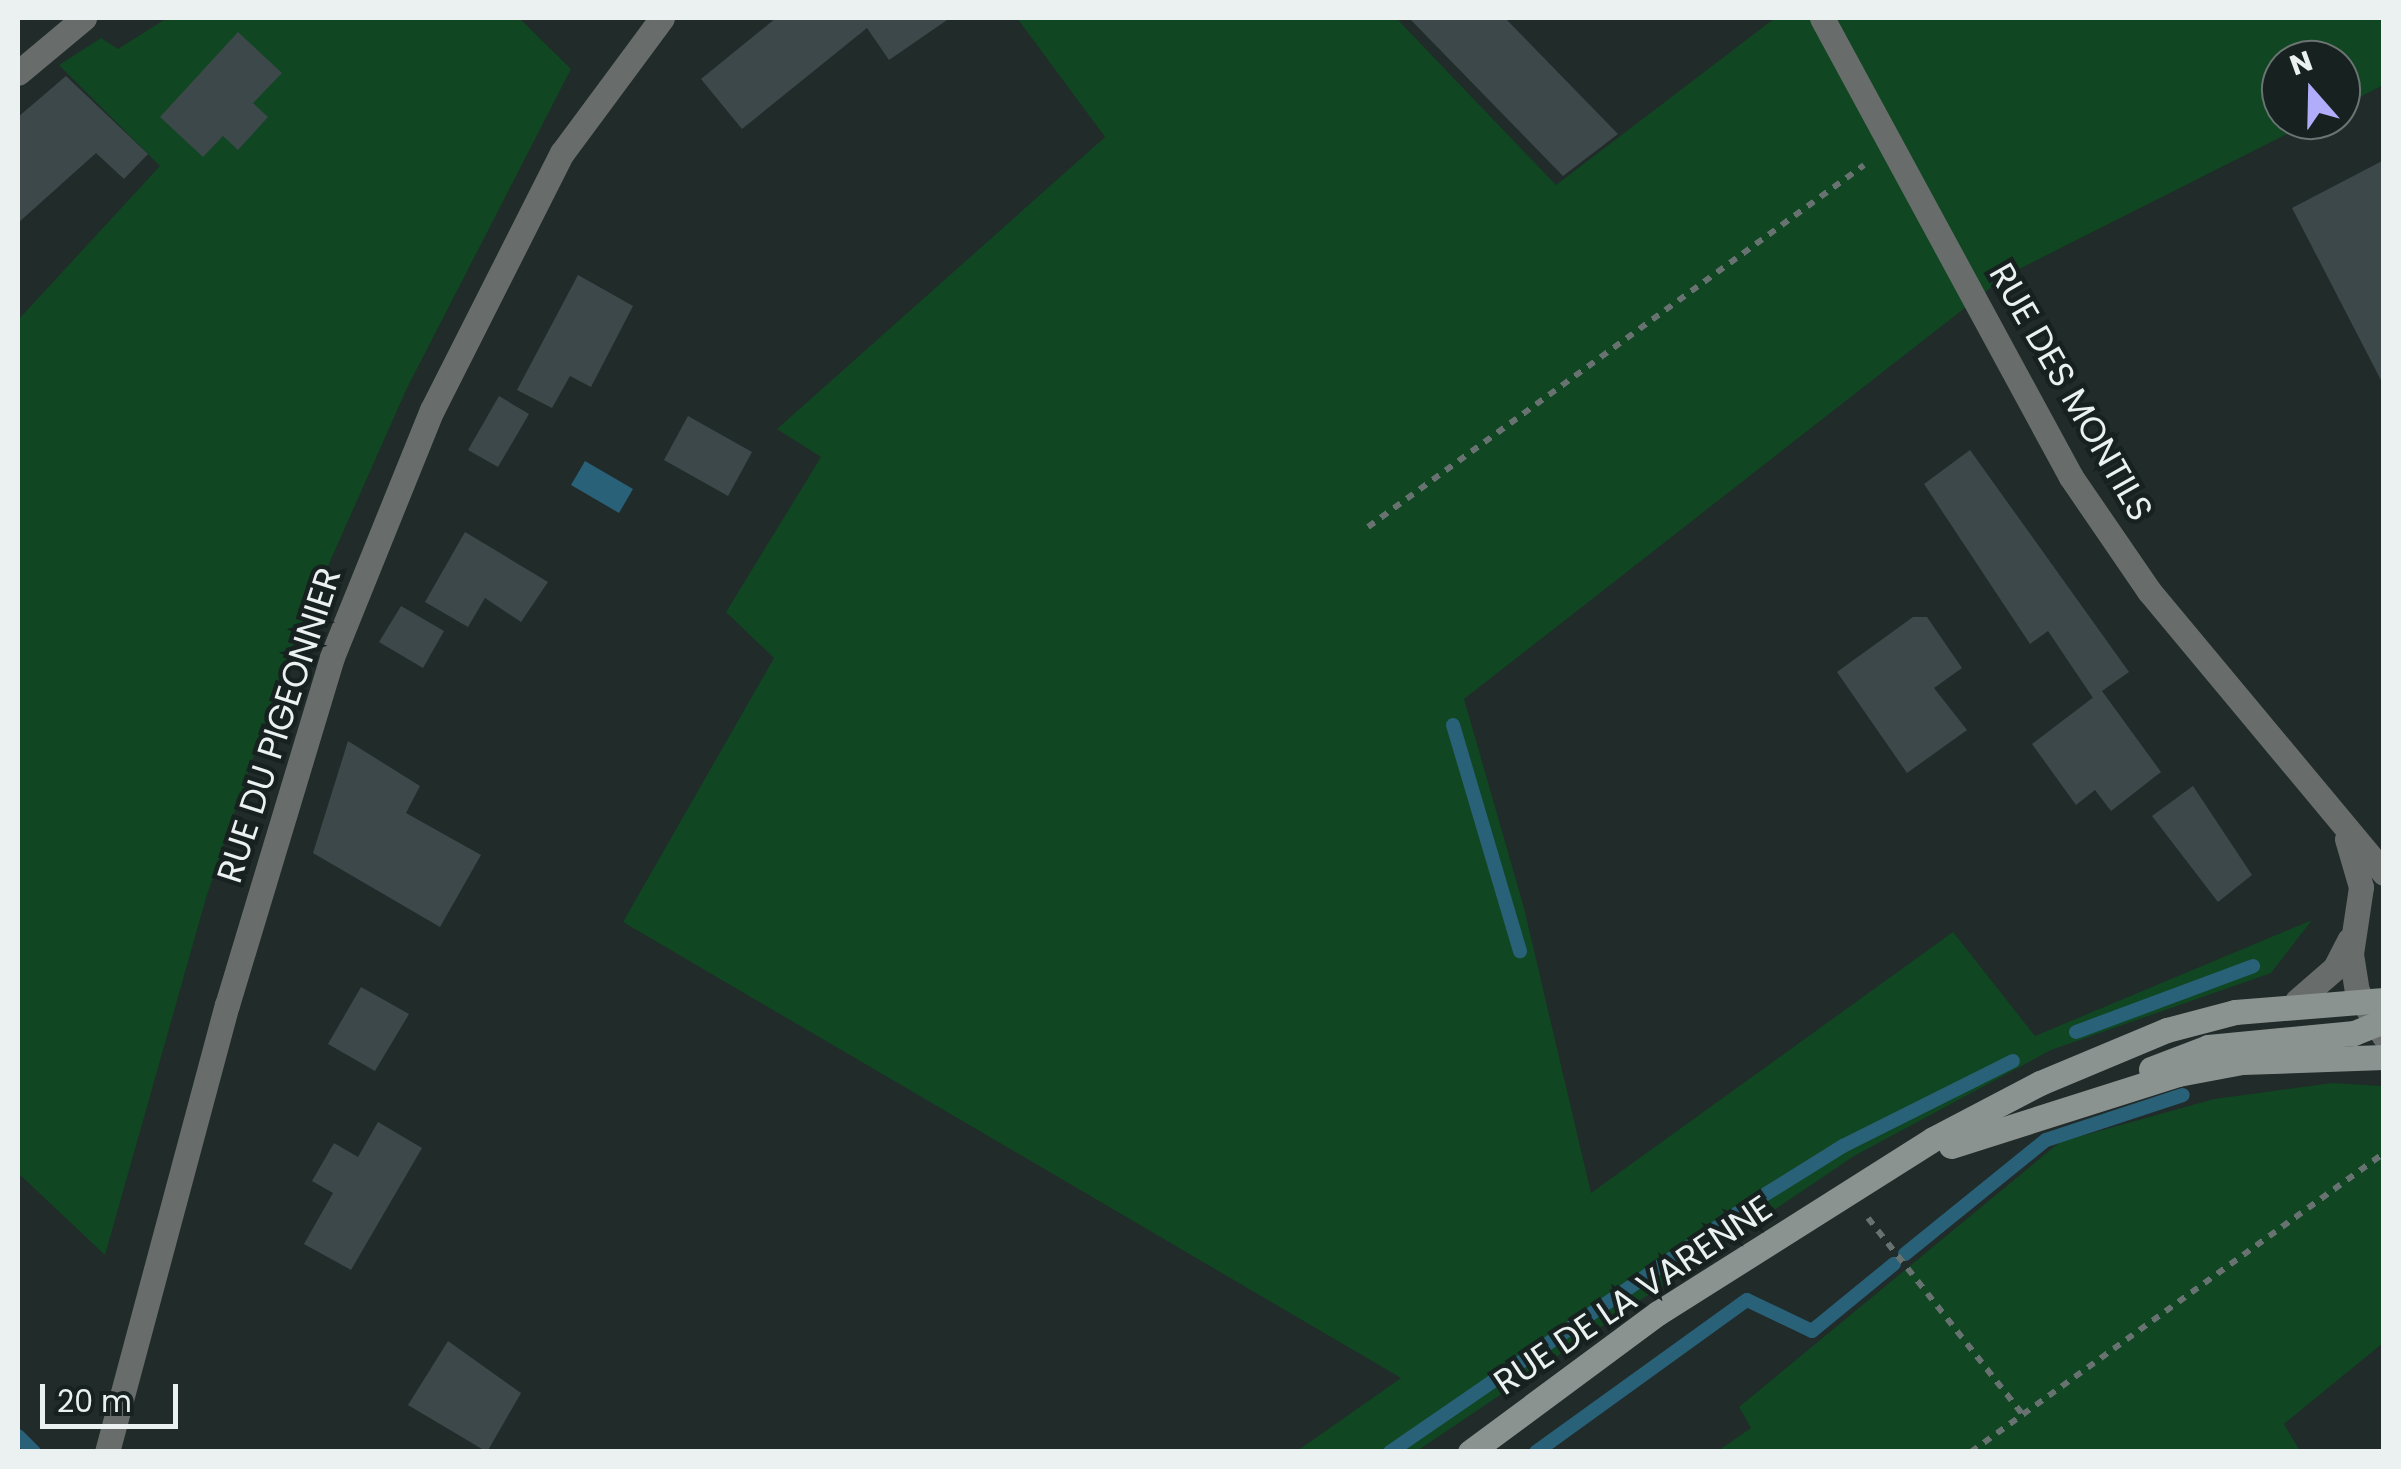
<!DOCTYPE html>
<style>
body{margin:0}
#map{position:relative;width:2401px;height:1469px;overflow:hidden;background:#202b2a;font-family:Poppins,sans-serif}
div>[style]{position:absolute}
.green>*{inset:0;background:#104621}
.water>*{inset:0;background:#286178}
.stream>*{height:14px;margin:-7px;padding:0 7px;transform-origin:7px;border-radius:7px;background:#286178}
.building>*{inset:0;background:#3c484a}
.path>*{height:6px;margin-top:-3px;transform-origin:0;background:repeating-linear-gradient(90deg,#687271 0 8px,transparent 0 16px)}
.street>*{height:25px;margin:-12.5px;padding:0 12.5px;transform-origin:12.5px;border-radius:12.5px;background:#686d6b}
.secondary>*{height:25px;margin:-12.5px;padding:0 12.5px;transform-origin:12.5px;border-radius:12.5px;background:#8b9390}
span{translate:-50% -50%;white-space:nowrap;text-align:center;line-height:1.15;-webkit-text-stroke:9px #172120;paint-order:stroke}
.street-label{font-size:35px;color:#eaf1f0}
.frame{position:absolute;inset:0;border:20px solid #eaf1f0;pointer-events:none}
.north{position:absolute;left:2261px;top:40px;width:100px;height:100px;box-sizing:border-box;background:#172120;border:2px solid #6b7473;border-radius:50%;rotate:340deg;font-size:28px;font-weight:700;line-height:40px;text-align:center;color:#eaf1f0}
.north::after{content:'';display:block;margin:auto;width:35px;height:45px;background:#b1adfa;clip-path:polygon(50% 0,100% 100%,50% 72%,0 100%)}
.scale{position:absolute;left:40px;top:1384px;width:138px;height:45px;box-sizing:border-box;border:5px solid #eaf1f0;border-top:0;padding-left:12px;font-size:30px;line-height:35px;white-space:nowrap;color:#eaf1f0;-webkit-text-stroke:8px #172120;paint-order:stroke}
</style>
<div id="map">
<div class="green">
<div style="clip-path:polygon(167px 18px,519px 18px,571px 69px,407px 388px,284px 665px,206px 898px,105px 1255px,18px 1173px,18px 320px,160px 166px,59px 65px,101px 38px,118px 49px)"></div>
<div style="clip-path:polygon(1017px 18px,1396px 18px,1556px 185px,1775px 18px,2383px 18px,2383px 85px,2341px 107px,2341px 60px,2281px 60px,2281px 120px,2315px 120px,2007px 275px,1464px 699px,1524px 908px,1591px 1193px,1953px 932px,2035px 1036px,2312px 920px,2271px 973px,2051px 1050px,1854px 1156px,1417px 1451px,1297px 1451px,1401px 1378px,623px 922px,774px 658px,726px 612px,821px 457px,777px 429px,1105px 137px)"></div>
<div style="clip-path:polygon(2332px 1083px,2383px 1086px,2383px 1343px,2284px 1424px,2300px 1451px,1718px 1451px,1751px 1428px,1739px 1407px,2060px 1142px,2214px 1099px)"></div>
</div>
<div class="water">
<div style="clip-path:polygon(585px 461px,633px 489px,619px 513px,571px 485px)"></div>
</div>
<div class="stream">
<div style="left:1453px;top:725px;width:236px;rotate:73.5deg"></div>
<div style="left:2076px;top:1032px;width:189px;rotate:-20.4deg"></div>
<div style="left:1905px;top:1254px;width:181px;rotate:-39deg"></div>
<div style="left:2046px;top:1140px;width:144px;rotate:-18.2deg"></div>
<div style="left:18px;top:1436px;width:23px;rotate:45deg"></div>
<div style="left:1390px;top:1452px;width:450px;rotate:-34.5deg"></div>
<div style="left:1761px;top:1197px;width:97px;rotate:-31.9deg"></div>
<div style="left:1843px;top:1146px;width:190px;rotate:-26.6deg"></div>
<div style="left:1536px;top:1452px;width:260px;rotate:-35.8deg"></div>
<div style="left:1747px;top:1300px;width:72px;rotate:25.5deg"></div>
<div style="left:1812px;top:1331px;width:106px;rotate:-39.3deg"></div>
</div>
<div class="building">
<div style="clip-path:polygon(776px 18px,950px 18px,889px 60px,867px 28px,742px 129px,701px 79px)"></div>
<div style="clip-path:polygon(1409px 18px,1505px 18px,1618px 134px,1563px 176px)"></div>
<div style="clip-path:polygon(238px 32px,282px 73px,253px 103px,268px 117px,238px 150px,223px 136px,203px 157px,160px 117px)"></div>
<div style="clip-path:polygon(66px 76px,148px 154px,124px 179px,96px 153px,18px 223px,18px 117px)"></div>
<div style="clip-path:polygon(2384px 160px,2384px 386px,2292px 208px)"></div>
<div style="clip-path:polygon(578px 275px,633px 306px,591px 387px,570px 376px,552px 408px,517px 390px)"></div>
<div style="clip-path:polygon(499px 396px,529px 414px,498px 467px,468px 450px)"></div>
<div style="clip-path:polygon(688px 416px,752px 452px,728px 496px,664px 460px)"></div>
<div style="clip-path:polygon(1970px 450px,2129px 672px,2102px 691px,2161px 772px,2111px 811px,2095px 790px,2076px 805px,2032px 744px,2099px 693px,2093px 698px,2048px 631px,2030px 644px,1924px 484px)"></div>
<div style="clip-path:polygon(465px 532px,548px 582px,521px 622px,485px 598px,468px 627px,425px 602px)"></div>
<div style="clip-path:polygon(401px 606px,444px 631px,423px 668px,379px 642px)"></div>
<div style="clip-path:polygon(1913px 617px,1927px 617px,1962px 668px,1934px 688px,1967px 730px,1907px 773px,1837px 672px)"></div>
<div style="clip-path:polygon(348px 741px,420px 786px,406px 813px,481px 855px,440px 927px,313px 853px)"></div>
<div style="clip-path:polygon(2193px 786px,2252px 875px,2218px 902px,2152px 816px)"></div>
<div style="clip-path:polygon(361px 987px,409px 1014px,375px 1071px,328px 1044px)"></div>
<div style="clip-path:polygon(378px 1122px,422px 1148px,351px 1270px,304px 1244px,333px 1193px,312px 1181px,334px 1143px,358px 1157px)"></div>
<div style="clip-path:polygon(448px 1341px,521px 1393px,487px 1452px,408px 1405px)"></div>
</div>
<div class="path">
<div style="left:1368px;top:527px;width:614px;rotate:-36.12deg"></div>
<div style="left:1868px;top:1218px;width:249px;rotate:51.8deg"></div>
<div style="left:1971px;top:1452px;width:510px;rotate:-35.9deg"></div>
</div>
<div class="street">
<div style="left:1822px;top:18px;width:522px;rotate:61.52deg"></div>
<div style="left:2071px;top:477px;width:138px;rotate:55.6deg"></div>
<div style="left:2149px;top:591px;width:367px;rotate:50.2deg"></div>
<div style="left:18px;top:73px;width:86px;rotate:-39.8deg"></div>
<div style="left:2347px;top:839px;width:50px;rotate:73.7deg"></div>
<div style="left:2361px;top:887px;width:68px;rotate:98.5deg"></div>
<div style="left:2351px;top:954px;width:37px;rotate:81deg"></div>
<div style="left:2357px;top:991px;width:52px;rotate:59deg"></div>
<div style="left:2297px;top:1001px;width:50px;rotate:-41deg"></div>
<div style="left:2335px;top:968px;width:31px;rotate:-63deg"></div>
<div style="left:107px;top:1452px;width:463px;rotate:-75deg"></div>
<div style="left:227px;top:1005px;width:363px;rotate:-73.2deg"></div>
<div style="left:332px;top:657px;width:266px;rotate:-68deg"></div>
<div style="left:432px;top:410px;width:288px;rotate:-63.2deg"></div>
<div style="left:562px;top:153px;width:168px;rotate:-53.5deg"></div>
</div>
<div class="secondary">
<div style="left:2151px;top:1069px;width:61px;rotate:-21.1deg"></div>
<div style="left:2208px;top:1047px;width:147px;rotate:-5.5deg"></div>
<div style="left:2354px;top:1033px;width:32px;rotate:-22deg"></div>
<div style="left:1951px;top:1146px;width:238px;rotate:-17.6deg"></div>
<div style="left:2178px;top:1074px;width:65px;rotate:-10.6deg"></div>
<div style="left:2242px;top:1062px;width:142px;rotate:-2deg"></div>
<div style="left:1470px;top:1452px;width:234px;rotate:-36.5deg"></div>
<div style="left:1658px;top:1313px;width:325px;rotate:-32.3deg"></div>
<div style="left:1933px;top:1139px;width:121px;rotate:-27.6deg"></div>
<div style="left:2040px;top:1083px;width:138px;rotate:-22.7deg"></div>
<div style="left:2167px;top:1030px;width:70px;rotate:-14.8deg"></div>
<div style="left:2235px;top:1012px;width:149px;rotate:-4.6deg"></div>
</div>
<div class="street-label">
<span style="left:2071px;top:392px;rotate:60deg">RUE DES MONTILS</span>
<span style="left:279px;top:725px;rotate:-72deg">RUE DU PIGEONNIER</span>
<span style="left:1633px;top:1295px;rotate:-34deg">RUE DE LA VARENNE</span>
</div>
<div class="frame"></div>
<div class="north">N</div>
<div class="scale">20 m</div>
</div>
